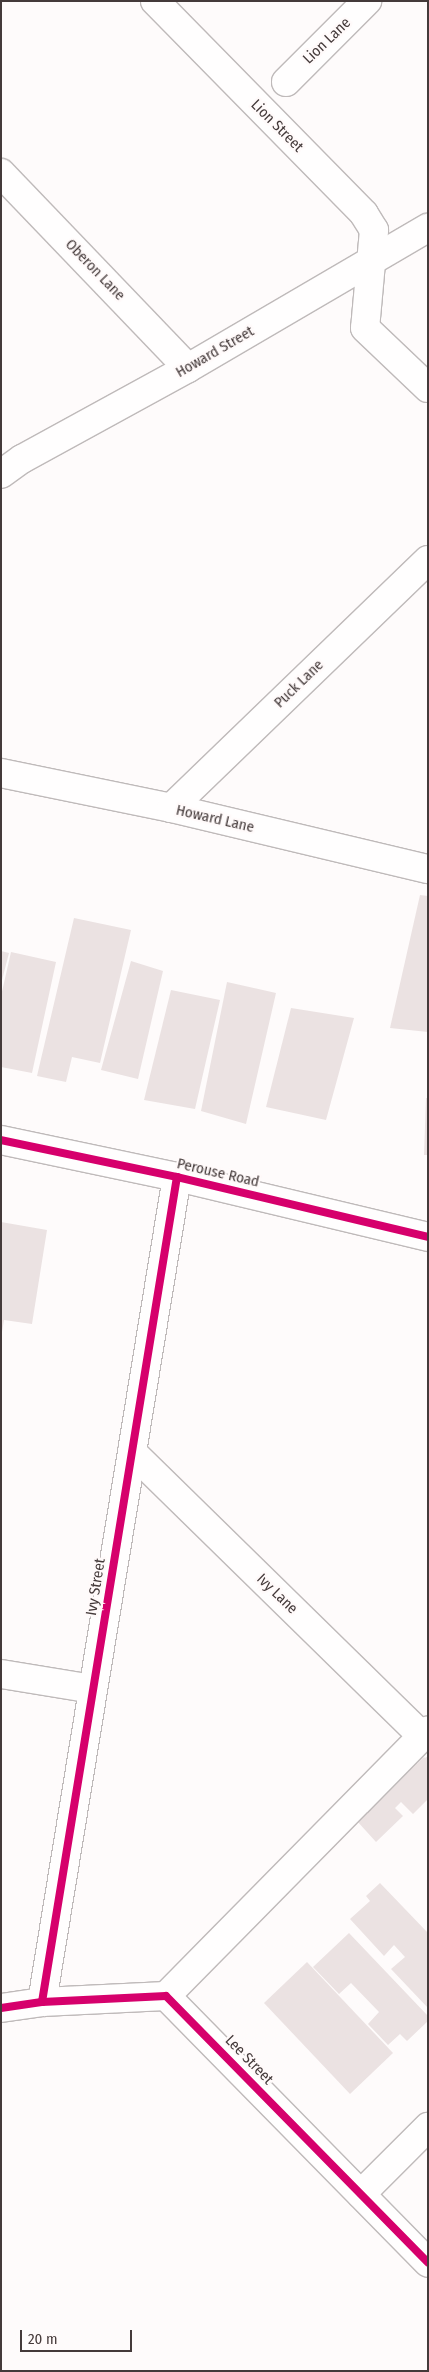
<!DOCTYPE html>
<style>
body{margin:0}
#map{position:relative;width:429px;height:2372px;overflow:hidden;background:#fefbfb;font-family:"Fira Sans Condensed",sans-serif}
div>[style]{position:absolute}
.building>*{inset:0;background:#ebe2e2}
.roads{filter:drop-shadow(1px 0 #bfbaba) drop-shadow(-1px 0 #bfbaba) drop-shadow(0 1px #bfbaba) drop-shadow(0 -1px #bfbaba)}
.minor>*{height:28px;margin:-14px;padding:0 14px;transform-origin:14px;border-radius:14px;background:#fffefe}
.cycleway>*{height:8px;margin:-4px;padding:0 4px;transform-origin:4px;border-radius:4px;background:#d6006c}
span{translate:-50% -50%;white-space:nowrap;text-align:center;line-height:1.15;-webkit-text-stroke:4.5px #fffafa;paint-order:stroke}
.street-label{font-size:15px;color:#443a3a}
.frame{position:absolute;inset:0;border:2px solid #443a3a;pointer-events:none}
.scale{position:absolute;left:20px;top:2330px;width:112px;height:22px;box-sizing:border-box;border:2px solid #443a3a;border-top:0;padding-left:6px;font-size:15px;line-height:18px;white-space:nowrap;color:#443a3a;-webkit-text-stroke:4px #fffafa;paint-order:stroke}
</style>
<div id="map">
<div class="building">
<div style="clip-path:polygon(420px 895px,428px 896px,428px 1032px,390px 1028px)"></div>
<div style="clip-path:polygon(74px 918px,131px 930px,100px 1063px,72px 1057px,66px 1082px,37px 1076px)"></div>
<div style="clip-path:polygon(1px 951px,9px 953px,2px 980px,1px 980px)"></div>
<div style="clip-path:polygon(11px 952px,56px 962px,32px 1073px,1px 1067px,1px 996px)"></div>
<div style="clip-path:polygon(131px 961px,163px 971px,138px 1079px,101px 1070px)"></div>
<div style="clip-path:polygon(227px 982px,276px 993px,246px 1124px,201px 1111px)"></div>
<div style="clip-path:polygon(171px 990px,220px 1000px,195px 1109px,144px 1100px)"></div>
<div style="clip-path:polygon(291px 1008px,354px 1018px,326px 1120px,266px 1107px)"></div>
<div style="clip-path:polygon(426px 1098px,428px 1098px,428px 1155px,424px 1155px)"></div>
<div style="clip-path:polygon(1px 1222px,47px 1230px,32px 1324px,4px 1320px,2px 1332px)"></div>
<div style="clip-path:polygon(428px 1756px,428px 1799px,413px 1814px,401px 1802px,395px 1808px,403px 1816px,376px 1842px,357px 1821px,424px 1757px,425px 1758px)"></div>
<div style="clip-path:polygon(380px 1883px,428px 1933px,428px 2008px,391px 1969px,405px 1957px,394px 1945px,384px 1956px,350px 1919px,370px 1901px,366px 1896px)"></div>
<div style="clip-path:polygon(349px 1933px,428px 2016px,428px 2021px,407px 2041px,400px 2034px,388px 2045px,368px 2024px,379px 2012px,351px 1983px,339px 1994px,313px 1967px)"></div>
<div style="clip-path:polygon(307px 1962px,393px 2053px,350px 2094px,264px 2003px)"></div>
</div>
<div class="roads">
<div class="minor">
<div style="left:155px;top:1px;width:298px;rotate:45.5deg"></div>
<div style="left:364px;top:214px;width:19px;rotate:58deg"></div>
<div style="left:374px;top:230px;width:98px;rotate:95.2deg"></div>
<div style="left:365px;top:328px;width:87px;rotate:43.6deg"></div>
<div style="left:286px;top:82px;width:115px;rotate:-45deg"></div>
<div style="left:1px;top:173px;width:270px;rotate:46.2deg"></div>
<div style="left:1px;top:474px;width:26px;rotate:-36deg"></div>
<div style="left:22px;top:459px;width:189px;rotate:-28.7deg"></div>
<div style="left:188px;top:368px;width:278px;rotate:-30.3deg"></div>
<div style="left:1px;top:773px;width:174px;rotate:11.6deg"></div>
<div style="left:171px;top:808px;width:264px;rotate:13.4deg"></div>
<div style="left:171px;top:808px;width:357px;rotate:-44deg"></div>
<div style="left:1px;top:1140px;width:180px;rotate:11.9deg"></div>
<div style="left:177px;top:1177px;width:258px;rotate:13.4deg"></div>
<div style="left:132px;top:1452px;width:406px;rotate:44.4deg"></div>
<div style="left:1px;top:1674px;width:93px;rotate:9.3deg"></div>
<div style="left:166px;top:1996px;width:373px;rotate:-45.4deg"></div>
<div style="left:42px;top:2002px;width:836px;rotate:-80.71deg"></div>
<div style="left:1px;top:2008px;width:41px;rotate:-8.3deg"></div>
<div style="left:42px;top:2002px;width:124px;rotate:-2.8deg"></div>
<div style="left:166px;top:1996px;width:374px;rotate:45.5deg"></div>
<div style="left:361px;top:2194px;width:95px;rotate:-45deg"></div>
</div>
</div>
<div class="cycleway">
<div style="left:1px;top:1140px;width:180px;rotate:11.9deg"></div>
<div style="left:177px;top:1177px;width:258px;rotate:13.4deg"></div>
<div style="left:42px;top:2002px;width:836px;rotate:-80.71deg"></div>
<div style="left:1px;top:2008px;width:41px;rotate:-8.3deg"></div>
<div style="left:42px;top:2002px;width:124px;rotate:-2.8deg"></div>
<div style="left:166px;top:1996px;width:374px;rotate:45.5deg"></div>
</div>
<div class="street-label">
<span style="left:327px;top:41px;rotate:-44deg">Lion Lane</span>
<span style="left:277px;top:126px;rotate:45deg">Lion Street</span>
<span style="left:95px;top:270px;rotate:46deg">Oberon Lane</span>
<span style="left:215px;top:352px;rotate:-30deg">Howard Street</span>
<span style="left:299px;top:684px;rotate:-44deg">Puck Lane</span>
<span style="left:215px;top:819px;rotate:13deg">Howard Lane</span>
<span style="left:218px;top:1173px;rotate:13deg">Perouse Road</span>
<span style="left:96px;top:1587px;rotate:-81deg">Ivy Street</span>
<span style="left:277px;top:1594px;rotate:44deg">Ivy Lane</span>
<span style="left:249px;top:2060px;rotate:46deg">Lee Street</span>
</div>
<div class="frame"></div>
<div class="scale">20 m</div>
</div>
